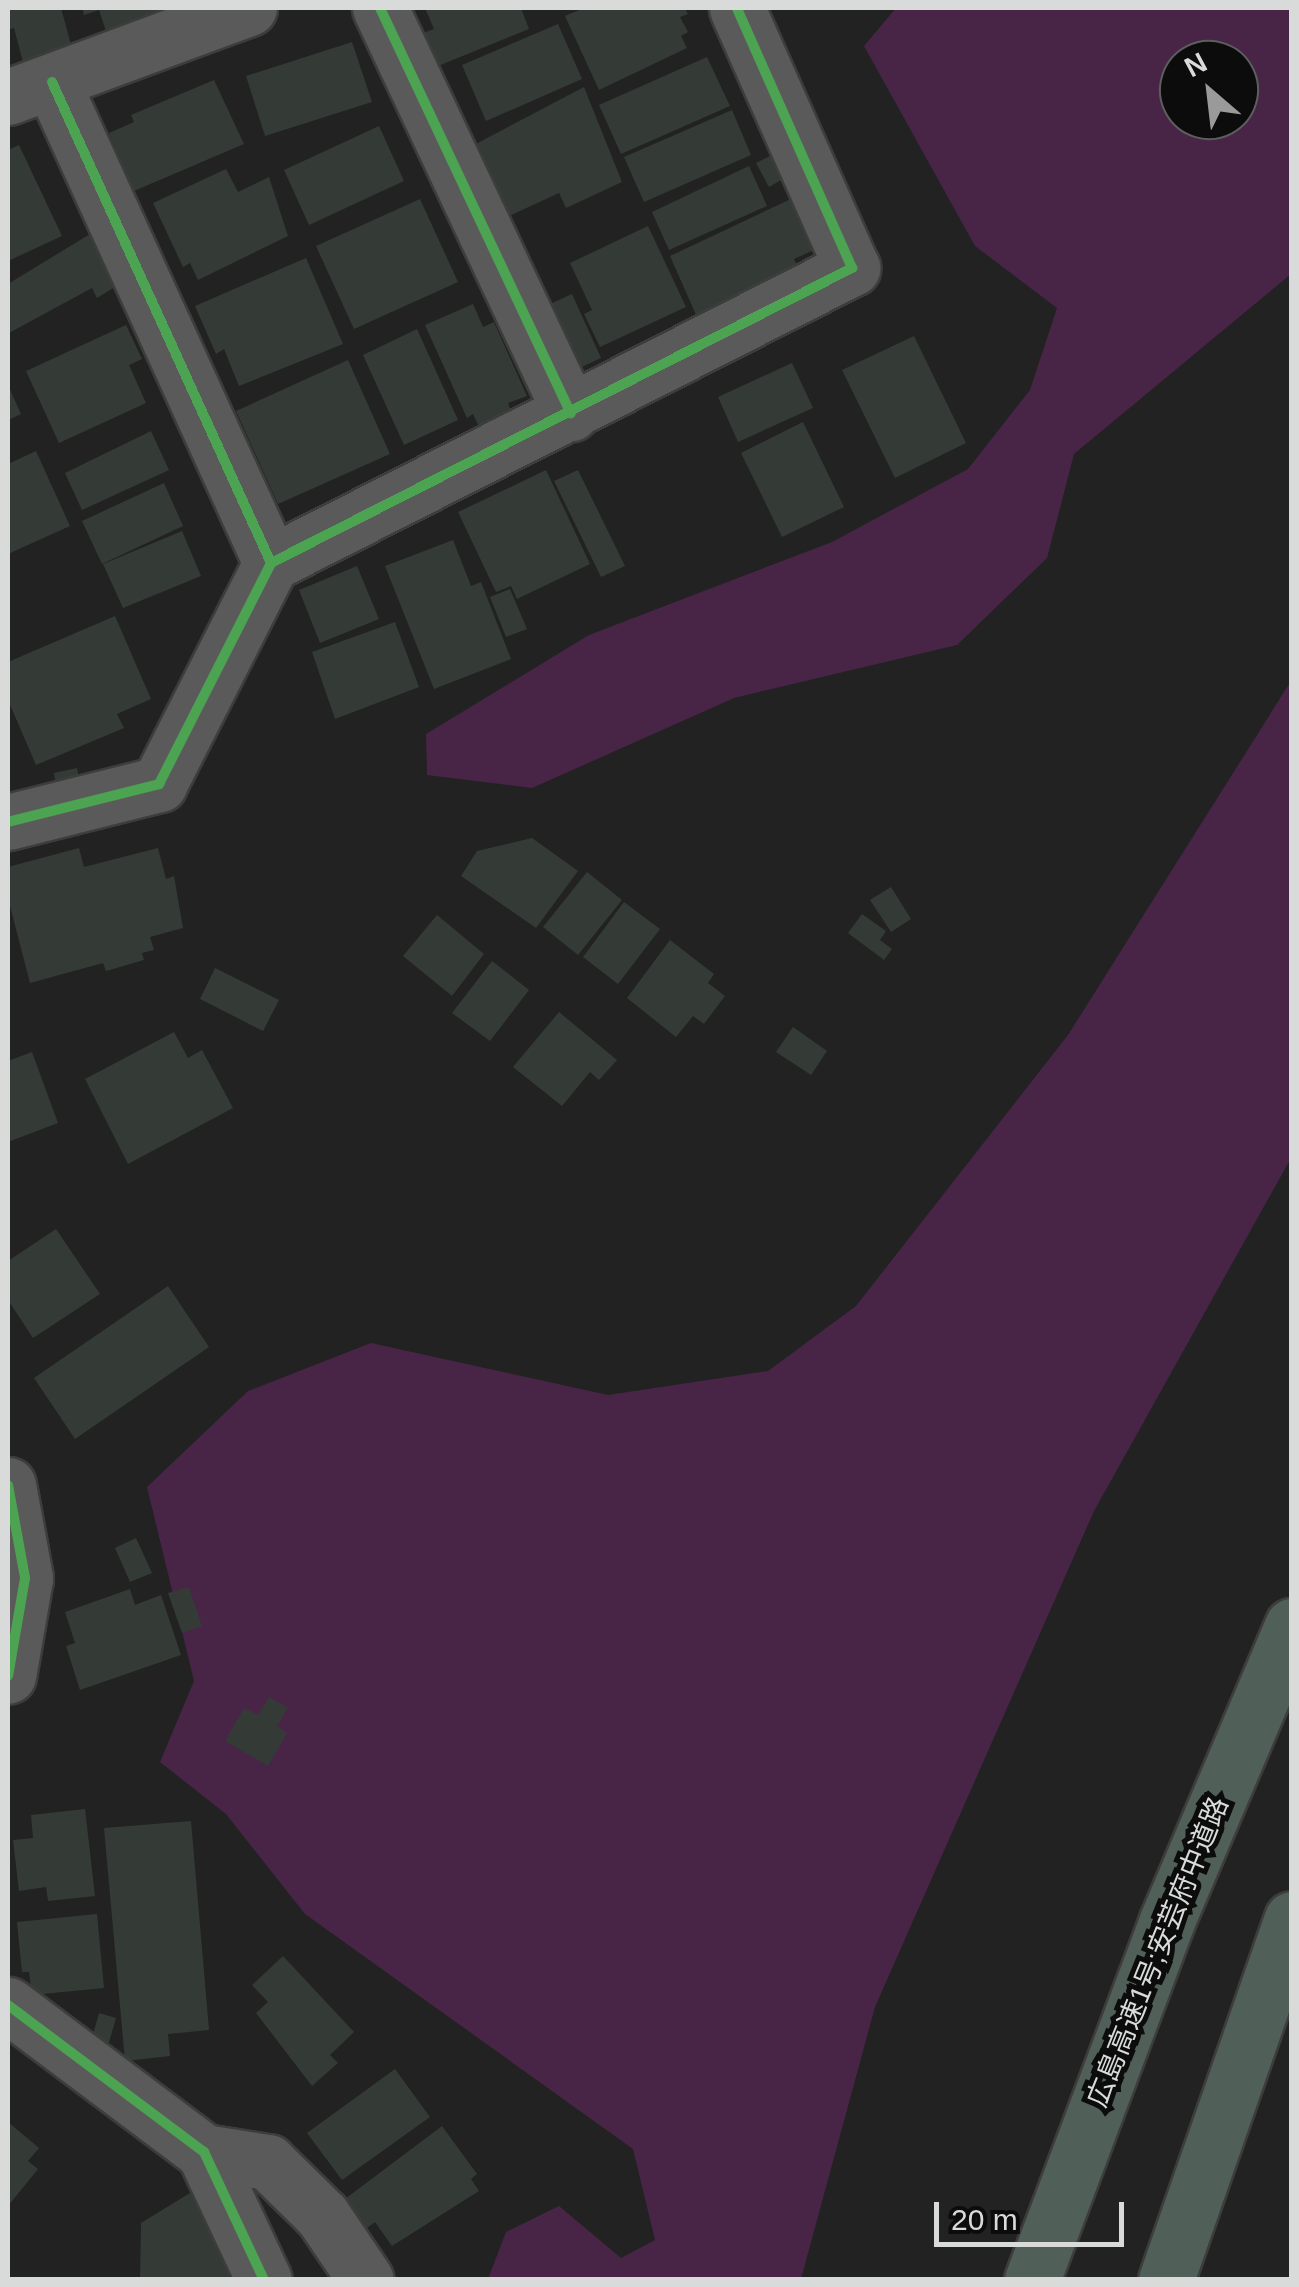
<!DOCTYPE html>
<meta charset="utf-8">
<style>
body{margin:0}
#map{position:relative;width:1299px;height:2287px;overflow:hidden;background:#212221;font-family:Arial,"Noto Sans JP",sans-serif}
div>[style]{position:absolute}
.green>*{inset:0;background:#482547}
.building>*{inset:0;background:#343b37}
.roads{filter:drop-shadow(2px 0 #3c3d3c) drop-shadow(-2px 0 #3c3d3c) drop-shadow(0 2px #3c3d3c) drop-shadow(0 -2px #3c3d3c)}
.minor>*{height:55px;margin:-27.5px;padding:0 27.5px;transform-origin:27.5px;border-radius:27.5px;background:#595a59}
.motorway>*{height:55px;margin:-27.5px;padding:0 27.5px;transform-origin:27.5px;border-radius:27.5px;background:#515f59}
.cycleway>*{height:10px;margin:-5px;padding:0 5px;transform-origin:5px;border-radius:5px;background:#4ca352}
span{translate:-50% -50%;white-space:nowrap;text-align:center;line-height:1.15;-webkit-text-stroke:10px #0b0c0b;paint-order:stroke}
.street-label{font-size:28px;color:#d9dbda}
.frame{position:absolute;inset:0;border:10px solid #d9dbda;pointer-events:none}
.north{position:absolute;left:1159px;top:40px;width:100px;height:100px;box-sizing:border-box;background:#0b0c0b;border:2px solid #5d5f5e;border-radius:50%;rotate:332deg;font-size:28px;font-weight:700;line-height:40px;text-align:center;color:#d9dbda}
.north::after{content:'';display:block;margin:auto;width:35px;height:45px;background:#999a99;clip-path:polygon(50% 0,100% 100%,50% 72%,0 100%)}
.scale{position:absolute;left:934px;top:2202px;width:190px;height:45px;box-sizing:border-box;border:5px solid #d9dbda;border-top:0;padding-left:12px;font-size:30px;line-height:35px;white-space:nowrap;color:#d9dbda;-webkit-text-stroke:8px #0b0c0b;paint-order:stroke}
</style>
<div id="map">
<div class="green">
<div style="clip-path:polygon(evenodd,896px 8px,1291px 8px,1291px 274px,1074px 454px,1047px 558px,957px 645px,734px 698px,532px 788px,427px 775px,426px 734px,589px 635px,832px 542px,968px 469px,1030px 390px,1057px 308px,975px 246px,864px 46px,896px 8px,1179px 60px,1239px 60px,1239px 120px,1179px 120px,1179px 60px)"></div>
<div style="clip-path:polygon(1291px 681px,1291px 1158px,1094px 1511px,875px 2007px,801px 2279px,488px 2279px,506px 2232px,559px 2206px,621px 2258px,655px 2240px,633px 2149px,305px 1914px,226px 1814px,160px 1762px,194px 1681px,147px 1487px,248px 1391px,371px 1343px,608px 1395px,768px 1371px,856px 1306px,1068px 1035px)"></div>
</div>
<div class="building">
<div style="clip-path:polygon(8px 8px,61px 8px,73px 52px,24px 66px,14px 28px,8px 30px)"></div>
<div style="clip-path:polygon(82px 8px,158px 8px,163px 22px,109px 40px,99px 10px,84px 15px)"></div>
<div style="clip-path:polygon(425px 8px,521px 8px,529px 29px,428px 70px,415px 36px,434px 29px)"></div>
<div style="clip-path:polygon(584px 8px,685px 8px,688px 14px,680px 17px,688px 32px,681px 36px,687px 48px,599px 90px,565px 16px)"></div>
<div style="clip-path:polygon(558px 24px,582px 79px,486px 121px,462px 65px)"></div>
<div style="clip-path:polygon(352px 42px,372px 102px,265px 136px,246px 76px)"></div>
<div style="clip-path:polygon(707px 57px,730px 106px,621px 154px,599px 105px)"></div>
<div style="clip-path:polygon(214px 80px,244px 144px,134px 191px,109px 133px,134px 122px,131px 115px)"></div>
<div style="clip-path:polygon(584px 87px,622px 182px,566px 208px,559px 193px,507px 217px,474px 145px)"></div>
<div style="clip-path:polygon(732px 110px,751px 155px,644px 202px,624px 157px)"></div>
<div style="clip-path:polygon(379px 126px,404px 181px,309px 225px,284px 170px)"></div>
<div style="clip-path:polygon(19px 145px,62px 236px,8px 261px,8px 150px)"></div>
<div style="clip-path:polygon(772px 155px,785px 178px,769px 187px,756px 163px)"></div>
<div style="clip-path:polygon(749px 166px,767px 206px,669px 250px,652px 212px)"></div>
<div style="clip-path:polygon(226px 169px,238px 192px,269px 177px,288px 236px,198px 280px,190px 263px,183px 267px,153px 203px)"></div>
<div style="clip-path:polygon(793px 198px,816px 249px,794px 259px,800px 273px,697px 317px,670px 256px)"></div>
<div style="clip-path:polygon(420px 199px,458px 282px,354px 329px,316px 246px)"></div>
<div style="clip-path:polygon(648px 226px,686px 307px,600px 347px,584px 314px,592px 310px,570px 263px)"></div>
<div style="clip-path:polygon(90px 234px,118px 285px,97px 298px,92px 288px,9px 333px,8px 284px)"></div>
<div style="clip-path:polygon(306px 258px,343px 344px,239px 386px,224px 349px,216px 354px,195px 306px)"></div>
<div style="clip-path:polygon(572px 294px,601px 358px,571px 372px,535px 311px)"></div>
<div style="clip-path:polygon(473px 304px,483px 327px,494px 322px,527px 396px,508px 403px,512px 414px,480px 429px,473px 414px,467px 418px,425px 325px)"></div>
<div style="clip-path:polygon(126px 325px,142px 359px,129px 365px,146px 403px,59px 443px,26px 371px)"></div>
<div style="clip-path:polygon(417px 329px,458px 420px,404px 445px,363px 355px)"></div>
<div style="clip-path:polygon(914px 336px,966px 443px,895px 478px,842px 370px)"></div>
<div style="clip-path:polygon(348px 360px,390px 454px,278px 504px,236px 411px)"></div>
<div style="clip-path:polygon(792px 363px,813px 408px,738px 442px,718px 397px)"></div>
<div style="clip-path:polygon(8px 385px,21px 414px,8px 420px)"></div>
<div style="clip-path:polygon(803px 422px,844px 507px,782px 537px,741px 453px)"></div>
<div style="clip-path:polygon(151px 431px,169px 470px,82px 510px,65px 473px)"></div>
<div style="clip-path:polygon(36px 451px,70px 526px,8px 554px,8px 464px)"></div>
<div style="clip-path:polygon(546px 470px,590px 564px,517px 599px,511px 586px,496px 592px,458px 512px)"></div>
<div style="clip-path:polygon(578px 470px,625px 566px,601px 577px,554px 481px)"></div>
<div style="clip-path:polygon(164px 483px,183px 526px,102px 564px,82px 521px)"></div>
<div style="clip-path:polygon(182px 531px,201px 576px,123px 608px,103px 564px)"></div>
<div style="clip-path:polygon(453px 540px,471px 586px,481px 582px,511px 659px,434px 689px,385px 566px)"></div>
<div style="clip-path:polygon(357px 566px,379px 619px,320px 643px,299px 590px)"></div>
<div style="clip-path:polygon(510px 589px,527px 629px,506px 637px,490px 597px)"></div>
<div style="clip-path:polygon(115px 616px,151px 699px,117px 714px,124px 728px,36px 765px,8px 700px,8px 662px)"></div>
<div style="clip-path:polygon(395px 622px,419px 687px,335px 719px,312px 652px)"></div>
<div style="clip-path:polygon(77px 768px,80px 784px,56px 788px,54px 773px)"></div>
<div style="clip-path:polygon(532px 838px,578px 871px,536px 928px,461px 876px,477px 851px)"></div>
<div style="clip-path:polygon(79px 848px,84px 867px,158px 848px,166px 879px,174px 876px,183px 928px,150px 937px,154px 950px,142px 953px,144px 960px,106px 971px,103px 963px,30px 983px,8px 898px,8px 867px)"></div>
<div style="clip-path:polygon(587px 872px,622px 900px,578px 955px,543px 927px)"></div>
<div style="clip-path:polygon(891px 887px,911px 919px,891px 932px,870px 900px)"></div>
<div style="clip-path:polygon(624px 902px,660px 929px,618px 984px,583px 957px)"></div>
<div style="clip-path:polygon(862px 914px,886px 931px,880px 940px,892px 949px,884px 960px,848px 933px)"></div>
<div style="clip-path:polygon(437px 915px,484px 954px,452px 996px,403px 956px)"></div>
<div style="clip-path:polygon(670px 940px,714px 974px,708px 983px,725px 996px,704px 1024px,693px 1016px,676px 1037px,627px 998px)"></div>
<div style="clip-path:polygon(492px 961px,529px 990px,490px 1041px,452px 1013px)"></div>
<div style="clip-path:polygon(215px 968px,279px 1000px,263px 1031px,200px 999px)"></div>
<div style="clip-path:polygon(559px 1012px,617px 1060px,599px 1080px,590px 1072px,562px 1106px,513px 1067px)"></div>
<div style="clip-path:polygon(793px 1027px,827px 1051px,811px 1075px,776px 1052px)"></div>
<div style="clip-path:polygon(174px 1032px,188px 1058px,202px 1050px,233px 1108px,128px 1164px,85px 1079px)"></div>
<div style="clip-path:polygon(32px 1052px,58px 1123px,8px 1142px,8px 1061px)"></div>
<div style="clip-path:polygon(56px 1229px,100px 1294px,33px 1338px,8px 1300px,8px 1261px)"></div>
<div style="clip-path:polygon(168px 1286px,209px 1347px,75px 1439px,34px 1378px)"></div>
<div style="clip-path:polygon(136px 1538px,152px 1573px,130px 1582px,115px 1548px)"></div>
<div style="clip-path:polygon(189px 1587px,202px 1626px,182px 1633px,168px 1593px)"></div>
<div style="clip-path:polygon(130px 1589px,135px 1605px,161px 1595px,181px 1655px,80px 1690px,66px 1646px,75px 1643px,65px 1612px)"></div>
<div style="clip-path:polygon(269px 1697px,288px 1708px,277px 1726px,287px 1733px,268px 1766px,225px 1741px,244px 1708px,258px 1715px)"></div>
<div style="clip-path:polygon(85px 1809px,95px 1896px,48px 1901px,46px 1887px,19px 1891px,13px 1840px,33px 1838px,31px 1815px)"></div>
<div style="clip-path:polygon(191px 1821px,209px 2030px,168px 2034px,170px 2056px,125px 2061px,104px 1828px)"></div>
<div style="clip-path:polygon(97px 1914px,104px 1988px,32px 1995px,29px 1972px,22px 1972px,17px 1922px)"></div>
<div style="clip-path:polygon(283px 1956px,354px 2032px,330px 2055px,338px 2063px,312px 2086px,256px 2013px,268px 2002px,252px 1985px)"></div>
<div style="clip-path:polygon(99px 2013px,116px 2018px,108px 2046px,91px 2042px)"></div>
<div style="clip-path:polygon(395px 2069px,430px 2117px,342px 2180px,307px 2133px)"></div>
<div style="clip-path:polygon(8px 2122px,39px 2148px,28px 2161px,38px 2169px,8px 2206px)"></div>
<div style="clip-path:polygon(442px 2126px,477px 2174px,471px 2179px,479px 2191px,392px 2246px,375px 2222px,363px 2231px,341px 2202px)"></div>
<div style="clip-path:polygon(190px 2193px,237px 2280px,140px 2280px,141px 2223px)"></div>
</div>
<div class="roads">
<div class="minor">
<div style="left:380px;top:8px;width:448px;rotate:64.8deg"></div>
<div style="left:52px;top:82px;width:529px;rotate:65.52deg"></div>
<div style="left:8px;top:97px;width:257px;rotate:-20.3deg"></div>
<div style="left:8px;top:822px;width:156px;rotate:-14.1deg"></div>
<div style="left:159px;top:784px;width:248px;rotate:-63.1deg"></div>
<div style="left:271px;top:563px;width:652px;rotate:-26.92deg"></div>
<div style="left:852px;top:268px;width:284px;rotate:-113.9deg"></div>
<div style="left:8px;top:1485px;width:95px;rotate:79.6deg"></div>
<div style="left:25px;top:1578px;width:99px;rotate:99.8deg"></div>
<div style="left:8px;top:2005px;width:245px;rotate:36.9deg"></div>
<div style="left:204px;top:2152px;width:141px;rotate:64.9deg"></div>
<div style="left:204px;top:2152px;width:65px;rotate:8.9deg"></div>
<div style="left:268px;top:2162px;width:76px;rotate:44.5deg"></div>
<div style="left:322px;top:2215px;width:78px;rotate:55.9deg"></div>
</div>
<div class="motorway">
<div style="left:1032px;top:2280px;width:381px;rotate:-69.4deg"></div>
<div style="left:1166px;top:1923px;width:323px;rotate:-67deg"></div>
<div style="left:1166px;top:2280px;width:382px;rotate:-70.8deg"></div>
</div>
</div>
<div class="cycleway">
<div style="left:380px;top:8px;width:448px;rotate:64.8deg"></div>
<div style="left:52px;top:82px;width:529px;rotate:65.52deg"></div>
<div style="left:8px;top:822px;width:156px;rotate:-14.1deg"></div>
<div style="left:159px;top:784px;width:248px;rotate:-63.1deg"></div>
<div style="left:271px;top:563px;width:652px;rotate:-26.92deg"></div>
<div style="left:852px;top:268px;width:284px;rotate:-113.9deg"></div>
<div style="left:8px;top:1485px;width:95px;rotate:79.6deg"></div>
<div style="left:25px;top:1578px;width:99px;rotate:99.8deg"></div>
<div style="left:8px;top:2005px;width:245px;rotate:36.9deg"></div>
<div style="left:204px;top:2152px;width:141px;rotate:64.9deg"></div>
</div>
<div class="street-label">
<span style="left:1158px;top:1952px;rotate:-68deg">広島高速1号;安芸府中道路</span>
</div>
<div class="frame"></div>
<div class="north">N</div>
<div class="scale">20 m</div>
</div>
